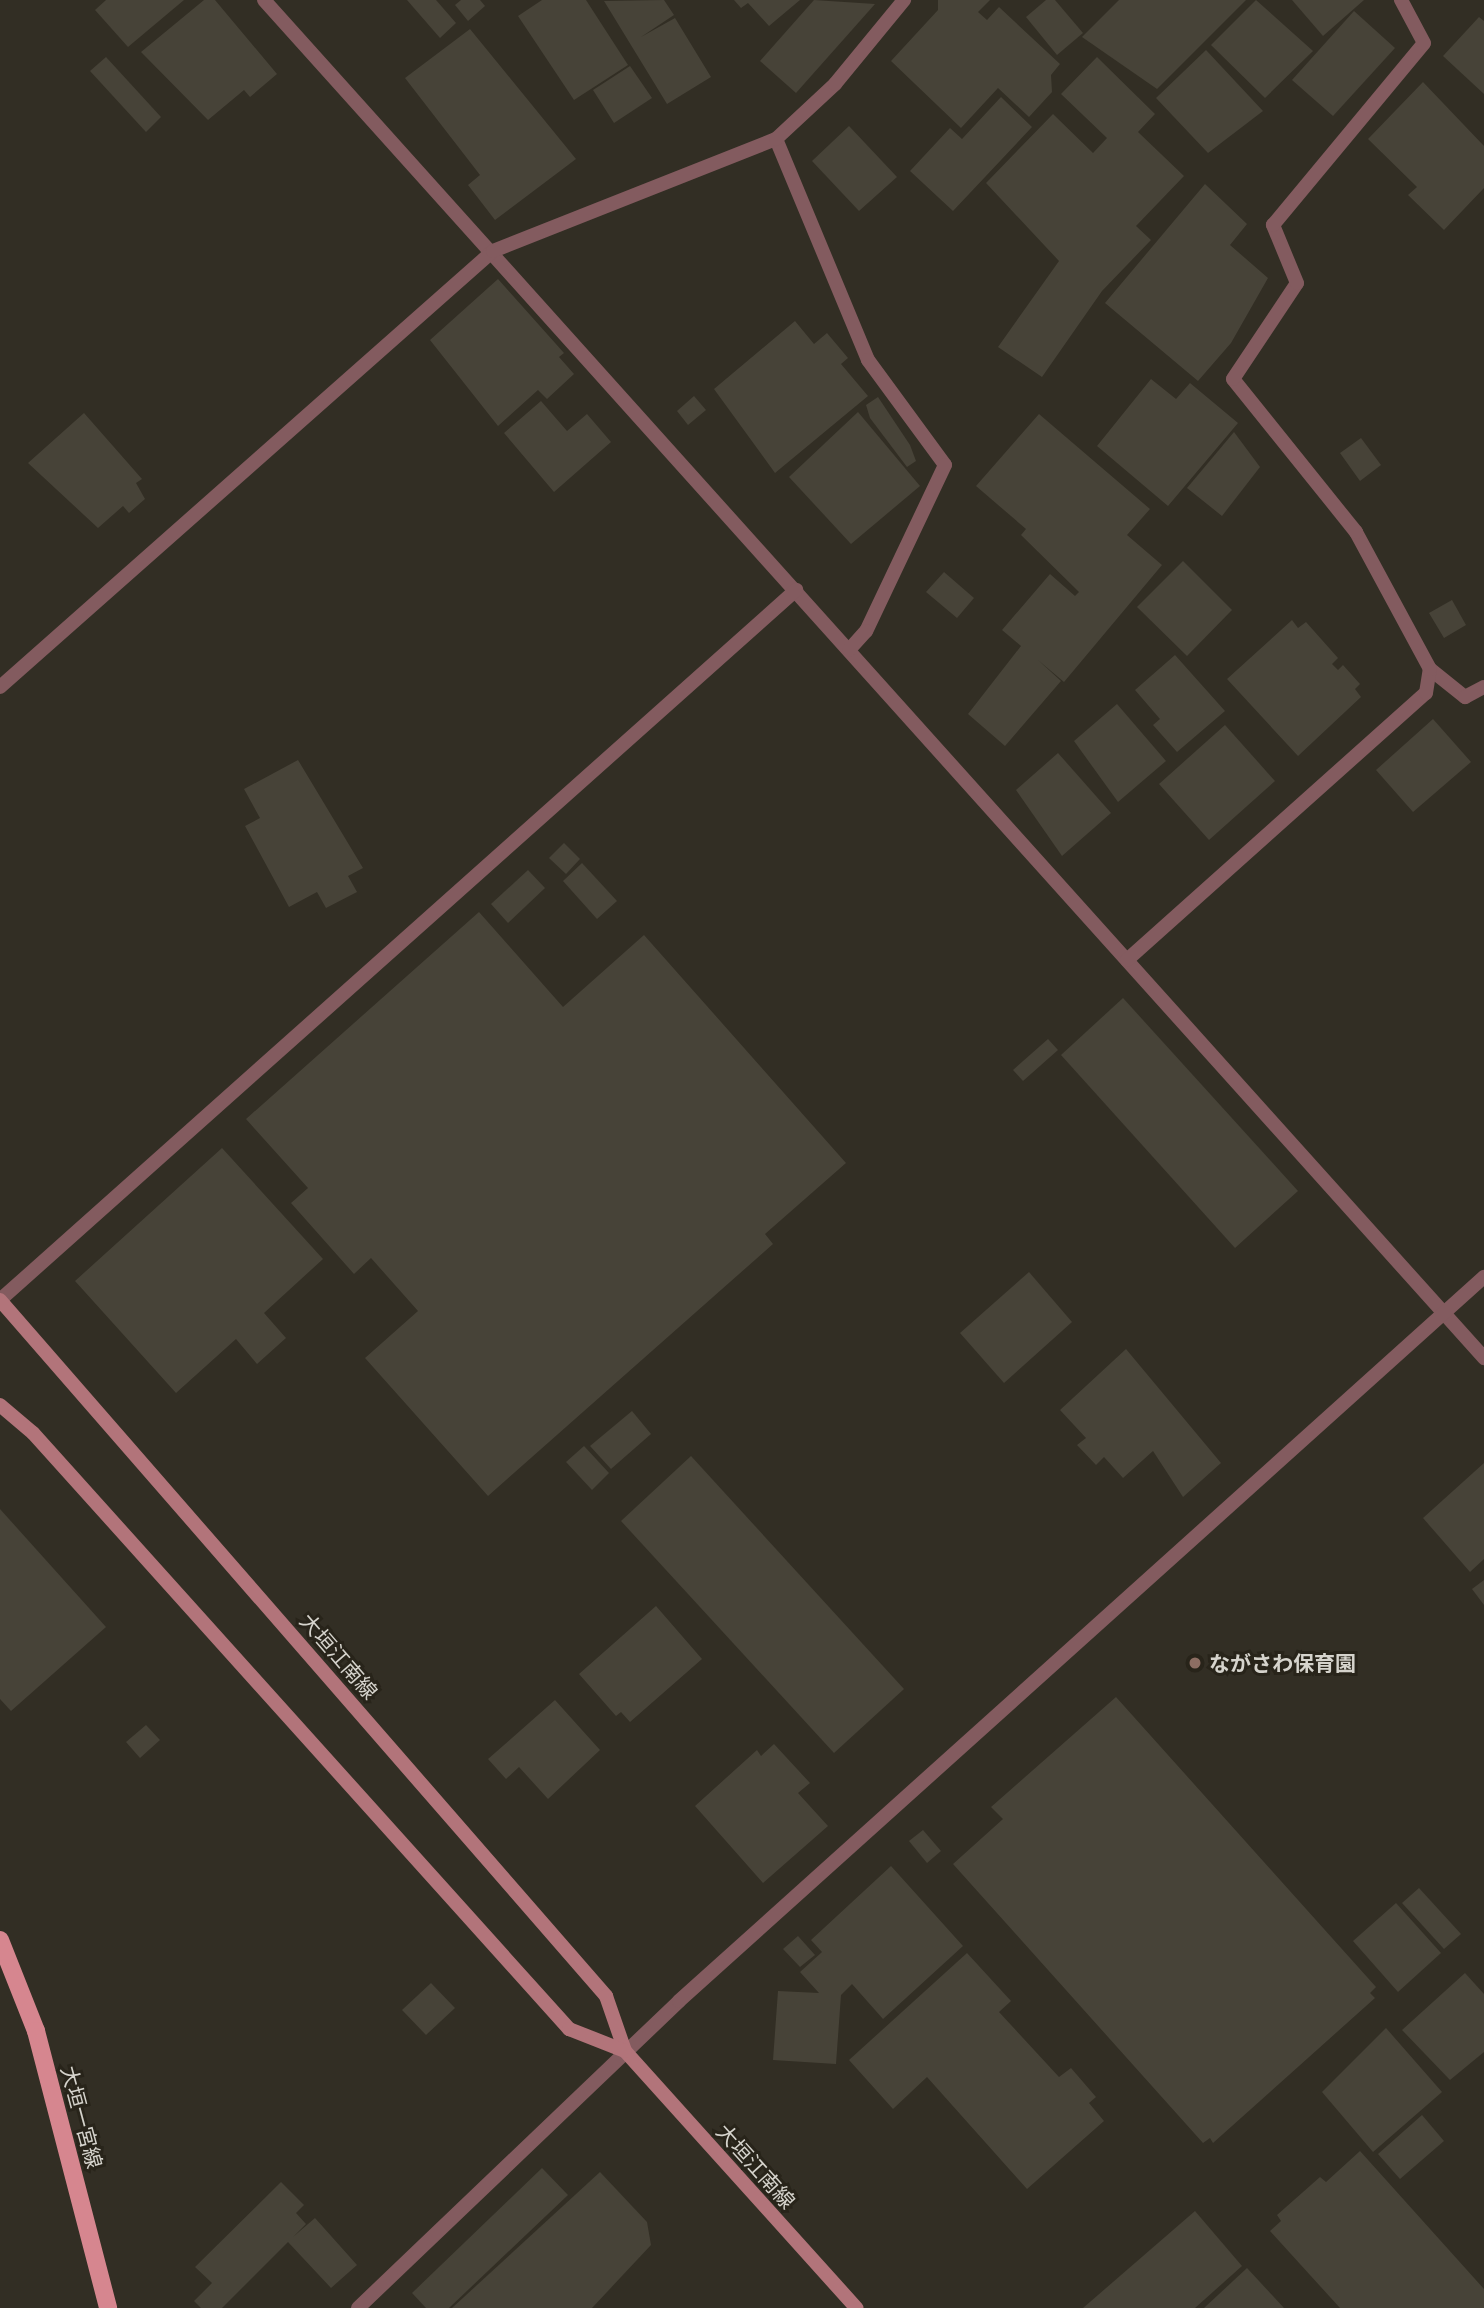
<!DOCTYPE html>
<meta charset="utf-8">
<style>
body{margin:0}
#map{position:relative;width:1484px;height:2308px;overflow:hidden;background:#322e24;font-family:"Exo 2","Noto Sans JP",sans-serif}
div>[style]{position:absolute}
.building>*{inset:0;background:#474338}
.street>*{height:14px;margin:-7px;padding:0 7px;transform-origin:7px;border-radius:7px;background:#835b5f}
.secondary>*{height:14px;margin:-7px;padding:0 7px;transform-origin:7px;border-radius:7px;background:#b2747a}
.primary>*{height:18px;margin:-9px;padding:0 9px;transform-origin:9px;border-radius:9px;background:#d6868f}
.dots>*{width:19px;height:19px;translate:-50% -50%;box-sizing:border-box;border:4px solid #28241a;border-radius:50%}
span{translate:-50% -50%;white-space:nowrap;text-align:center;line-height:1.15;-webkit-text-stroke:6px #28241a;paint-order:stroke}
.street-label{font-size:21px;color:#d5d3cc}
.poi-label{font-size:21px;color:#d5d3cc;font-weight:700}
.left{translate:0 -50%;text-align:left}
</style>
<div id="map">
<div class="building">
<div style="clip-path:polygon(106px 0,184px 0,128px 47px,95px 10px)"></div>
<div style="clip-path:polygon(204px 0,215px 0,277px 74px,250px 97px,244px 90px,208px 120px,141px 52px)"></div>
<div style="clip-path:polygon(407px 0,436px 0,456px 23px,440px 38px)"></div>
<div style="clip-path:polygon(461px 0,480px 0,485px 6px,468px 21px,455px 5px)"></div>
<div style="clip-path:polygon(542px 0,586px 0,628px 65px,574px 100px,518px 16px)"></div>
<div style="clip-path:polygon(664px 0,674px 15px,641px 37px,675px 18px,711px 77px,667px 104px,604px 1px)"></div>
<div style="clip-path:polygon(734px 0,800px 0,769px 26px,748px 3px,741px 8px)"></div>
<div style="clip-path:polygon(814px 0,875px 4px,796px 93px,760px 61px)"></div>
<div style="clip-path:polygon(938px 0,990px 0,978px 12px,987px 20px,999px 7px,1060px 64px,1051px 75px,1052px 92px,1029px 117px,998px 88px,961px 128px,891px 61px,938px 10px)"></div>
<div style="clip-path:polygon(1046px 0,1055px 0,1083px 33px,1057px 55px,1026px 17px)"></div>
<div style="clip-path:polygon(1119px 0,1246px 0,1157px 89px,1082px 37px)"></div>
<div style="clip-path:polygon(1256px 0,1313px 51px,1265px 98px,1211px 45px)"></div>
<div style="clip-path:polygon(1292px 0,1364px 0,1323px 36px)"></div>
<div style="clip-path:polygon(1354px 11px,1395px 48px,1333px 116px,1292px 80px)"></div>
<div style="clip-path:polygon(1479px 17px,1484px 21px,1484px 94px,1443px 56px)"></div>
<div style="clip-path:polygon(470px 29px,576px 159px,495px 220px,468px 185px,480px 175px,405px 78px)"></div>
<div style="clip-path:polygon(1206px 50px,1263px 111px,1208px 153px,1156px 98px)"></div>
<div style="clip-path:polygon(106px 57px,161px 117px,146px 132px,90px 71px)"></div>
<div style="clip-path:polygon(1097px 57px,1155px 114px,1138px 132px,1184px 176px,1136px 226px,1151px 240px,1102px 291px,1042px 377px,998px 347px,1059px 261px,986px 183px,1053px 114px,1093px 153px,1107px 138px,1061px 94px)"></div>
<div style="clip-path:polygon(630px 66px,652px 98px,614px 123px,593px 90px)"></div>
<div style="clip-path:polygon(1423px 82px,1484px 146px,1484px 188px,1444px 230px,1408px 195px,1417px 187px,1368px 139px)"></div>
<div style="clip-path:polygon(1001px 97px,1032px 127px,953px 211px,910px 171px,950px 128px,962px 139px)"></div>
<div style="clip-path:polygon(849px 126px,897px 177px,859px 211px,812px 161px)"></div>
<div style="clip-path:polygon(1205px 184px,1247px 224px,1230px 245px,1268px 278px,1231px 343px,1198px 381px,1105px 303px)"></div>
<div style="clip-path:polygon(498px 279px,564px 353px,559px 357px,574px 374px,547px 399px,538px 390px,498px 426px,430px 340px)"></div>
<div style="clip-path:polygon(795px 321px,814px 344px,827px 333px,848px 358px,841px 364px,868px 396px,775px 473px,714px 389px)"></div>
<div style="clip-path:polygon(1151px 379px,1176px 399px,1190px 383px,1238px 423px,1168px 506px,1097px 446px)"></div>
<div style="clip-path:polygon(694px 396px,706px 410px,688px 425px,677px 411px)"></div>
<div style="clip-path:polygon(878px 397px,910px 445px,916px 461px,907px 467px,870px 418px,866px 405px)"></div>
<div style="clip-path:polygon(541px 401px,567px 431px,587px 414px,611px 442px,554px 492px,504px 433px)"></div>
<div style="clip-path:polygon(858px 412px,920px 486px,851px 544px,789px 477px)"></div>
<div style="clip-path:polygon(84px 413px,142px 479px,136px 483px,145px 499px,129px 513px,123px 506px,98px 528px,28px 463px)"></div>
<div style="clip-path:polygon(1039px 414px,1150px 509px,1127px 535px,1162px 565px,1064px 682px,1038px 660px,1061px 681px,1005px 746px,968px 714px,1021px 646px,1002px 630px,1050px 574px,1075px 596px,1079px 592px,1021px 535px,1026px 529px,976px 486px)"></div>
<div style="clip-path:polygon(1234px 432px,1260px 467px,1222px 516px,1187px 488px)"></div>
<div style="clip-path:polygon(1361px 438px,1381px 465px,1360px 481px,1340px 453px)"></div>
<div style="clip-path:polygon(1183px 561px,1232px 610px,1187px 656px,1137px 607px)"></div>
<div style="clip-path:polygon(944px 572px,974px 598px,957px 618px,926px 592px)"></div>
<div style="clip-path:polygon(1452px 600px,1466px 625px,1444px 638px,1429px 613px)"></div>
<div style="clip-path:polygon(1292px 620px,1298px 628px,1306px 622px,1338px 658px,1332px 664px,1338px 670px,1343px 665px,1360px 684px,1355px 689px,1361px 697px,1298px 756px,1227px 679px)"></div>
<div style="clip-path:polygon(1175px 655px,1225px 711px,1177px 752px,1153px 725px,1160px 719px,1135px 690px)"></div>
<div style="clip-path:polygon(1117px 704px,1166px 761px,1118px 802px,1074px 741px)"></div>
<div style="clip-path:polygon(1433px 719px,1471px 762px,1413px 812px,1376px 770px)"></div>
<div style="clip-path:polygon(1225px 725px,1275px 781px,1209px 840px,1159px 784px)"></div>
<div style="clip-path:polygon(1058px 753px,1111px 813px,1062px 856px,1016px 790px)"></div>
<div style="clip-path:polygon(298px 760px,363px 868px,348px 876px,357px 892px,326px 908px,317px 892px,289px 907px,245px 826px,260px 818px,244px 789px)"></div>
<div style="clip-path:polygon(564px 843px,580px 859px,566px 874px,549px 858px)"></div>
<div style="clip-path:polygon(582px 863px,617px 901px,597px 919px,563px 881px)"></div>
<div style="clip-path:polygon(528px 870px,545px 888px,508px 923px,491px 904px)"></div>
<div style="clip-path:polygon(479px 912px,563px 1007px,644px 935px,846px 1163px,765px 1234px,773px 1244px,488px 1496px,365px 1358px,418px 1311px,371px 1258px,354px 1274px,291px 1203px,308px 1188px,246px 1119px)"></div>
<div style="clip-path:polygon(1123px 998px,1298px 1191px,1235px 1248px,1061px 1055px)"></div>
<div style="clip-path:polygon(1048px 1039px,1058px 1050px,1023px 1081px,1013px 1070px)"></div>
<div style="clip-path:polygon(222px 1148px,323px 1259px,264px 1313px,286px 1338px,257px 1364px,236px 1339px,176px 1393px,75px 1281px)"></div>
<div style="clip-path:polygon(1029px 1272px,1072px 1322px,1004px 1383px,960px 1333px)"></div>
<div style="clip-path:polygon(1126px 1349px,1221px 1463px,1183px 1497px,1153px 1451px,1123px 1478px,1104px 1457px,1096px 1465px,1077px 1445px,1086px 1438px,1060px 1410px)"></div>
<div style="clip-path:polygon(632px 1411px,651px 1434px,611px 1469px,590px 1446px)"></div>
<div style="clip-path:polygon(584px 1446px,609px 1473px,592px 1490px,566px 1462px)"></div>
<div style="clip-path:polygon(691px 1456px,904px 1689px,834px 1753px,621px 1521px)"></div>
<div style="clip-path:polygon(1484px 1463px,1484px 1559px,1470px 1572px,1423px 1518px)"></div>
<div style="clip-path:polygon(0 1509px,106px 1627px,11px 1711px,0 1699px)"></div>
<div style="clip-path:polygon(1484px 1580px,1484px 1605px,1472px 1589px)"></div>
<div style="clip-path:polygon(656px 1606px,702px 1659px,630px 1722px,621px 1712px,616px 1716px,579px 1674px)"></div>
<div style="clip-path:polygon(1116px 1697px,1376px 1987px,1370px 1993px,1375px 1998px,1213px 2143px,1210px 2138px,1203px 2143px,953px 1864px,1003px 1819px,991px 1807px)"></div>
<div style="clip-path:polygon(555px 1700px,600px 1750px,548px 1799px,519px 1767px,506px 1779px,488px 1759px)"></div>
<div style="clip-path:polygon(146px 1725px,160px 1740px,140px 1758px,126px 1742px)"></div>
<div style="clip-path:polygon(774px 1744px,810px 1783px,798px 1793px,828px 1826px,763px 1883px,695px 1806px,757px 1750px,761px 1756px)"></div>
<div style="clip-path:polygon(923px 1830px,941px 1851px,927px 1863px,909px 1841px)"></div>
<div style="clip-path:polygon(891px 1866px,963px 1946px,883px 2019px,852px 1984px,841px 1995px,836px 2064px,773px 2060px,778px 1991px,819px 1993px,800px 1972px,822px 1952px,811px 1940px)"></div>
<div style="clip-path:polygon(1419px 1888px,1461px 1934px,1444px 1949px,1402px 1903px)"></div>
<div style="clip-path:polygon(1396px 1903px,1441px 1953px,1398px 1992px,1353px 1941px)"></div>
<div style="clip-path:polygon(798px 1936px,815px 1955px,800px 1967px,783px 1949px)"></div>
<div style="clip-path:polygon(967px 1953px,1011px 2001px,999px 2012px,1059px 2077px,1071px 2068px,1096px 2097px,1089px 2103px,1104px 2121px,1027px 2189px,927px 2077px,893px 2109px,849px 2060px)"></div>
<div style="clip-path:polygon(1465px 1973px,1484px 1994px,1484px 2052px,1450px 2080px,1402px 2030px)"></div>
<div style="clip-path:polygon(431px 1983px,455px 2008px,426px 2035px,402px 2010px)"></div>
<div style="clip-path:polygon(1386px 2028px,1442px 2092px,1373px 2152px,1322px 2092px)"></div>
<div style="clip-path:polygon(1422px 2115px,1444px 2141px,1400px 2179px,1378px 2154px)"></div>
<div style="clip-path:polygon(1360px 2151px,1484px 2289px,1484px 2308px,1340px 2308px,1270px 2231px,1281px 2221px,1277px 2215px,1320px 2177px,1326px 2182px)"></div>
<div style="clip-path:polygon(542px 2168px,568px 2195px,449px 2308px,426px 2308px,412px 2293px)"></div>
<div style="clip-path:polygon(600px 2172px,647px 2222px,651px 2245px,592px 2308px,452px 2308px)"></div>
<div style="clip-path:polygon(281px 2182px,304px 2205px,296px 2213px,306px 2224px,293px 2237px,315px 2218px,357px 2265px,331px 2288px,288px 2242px,222px 2308px,201px 2308px,194px 2301px,212px 2283px,195px 2267px)"></div>
<div style="clip-path:polygon(1195px 2211px,1242px 2266px,1195px 2308px,1083px 2308px)"></div>
<div style="clip-path:polygon(1247px 2268px,1284px 2308px,1204px 2308px)"></div>
</div>
<div class="street">
<div style="left:264px;top:0;width:1826px;rotate:48.06deg"></div>
<div style="left:776px;top:139px;width:239px;rotate:67.4deg"></div>
<div style="left:868px;top:360px;width:130px;rotate:53.7deg"></div>
<div style="left:945px;top:465px;width:184px;rotate:115.4deg"></div>
<div style="left:866px;top:631px;width:25px;rotate:132deg"></div>
<div style="left:1430px;top:669px;width:45px;rotate:38.7deg"></div>
<div style="left:1465px;top:697px;width:21px;rotate:-28deg"></div>
<div style="left:0;top:687px;width:658px;rotate:-41.49deg"></div>
<div style="left:493px;top:251px;width:304px;rotate:-21.6deg"></div>
<div style="left:776px;top:139px;width:81px;rotate:-43deg"></div>
<div style="left:835px;top:84px;width:109px;rotate:-50.6deg"></div>
<div style="left:1127px;top:960px;width:401px;rotate:-41.8deg"></div>
<div style="left:1426px;top:693px;width:24px;rotate:-81deg"></div>
<div style="left:1430px;top:669px;width:156px;rotate:-118.4deg"></div>
<div style="left:1356px;top:532px;width:196px;rotate:-128.8deg"></div>
<div style="left:1233px;top:379px;width:115px;rotate:-56.3deg"></div>
<div style="left:1297px;top:283px;width:63px;rotate:-112.5deg"></div>
<div style="left:1273px;top:225px;width:236px;rotate:-50.3deg"></div>
<div style="left:1424px;top:43px;width:49px;rotate:-118.1deg"></div>
<div style="left:0;top:1300px;width:1067px;rotate:-41.73deg"></div>
<div style="left:358px;top:2308px;width:444px;rotate:-43.7deg"></div>
<div style="left:679px;top:2001px;width:1083px;rotate:-41.97deg"></div>
</div>
<div class="secondary">
<div style="left:0;top:1300px;width:923px;rotate:48.95deg"></div>
<div style="left:606px;top:1996px;width:58px;rotate:70.9deg"></div>
<div style="left:625px;top:2051px;width:346px;rotate:48deg"></div>
<div style="left:0;top:1405px;width:43px;rotate:40.3deg"></div>
<div style="left:33px;top:1433px;width:802px;rotate:48.03deg"></div>
<div style="left:569px;top:2029px;width:60px;rotate:21.4deg"></div>
</div>
<div class="primary">
<div style="left:0;top:1940px;width:98px;rotate:68.4deg"></div>
<div style="left:36px;top:2031px;width:286px;rotate:75.4deg"></div>
</div>
<div class="dots">
<div style="left:1195px;top:1663px;background:#8d6e63"></div>
</div>
<div class="street-label">
<span style="left:339px;top:1656px;rotate:49deg">大垣江南線</span>
<span style="left:82px;top:2117px;rotate:75deg">大垣一宮線</span>
<span style="left:756px;top:2166px;rotate:48deg">大垣江南線</span>
</div>
<div class="poi-label">
<span class="left" style="left:1209px;top:1663px">ながさわ保育園</span>
</div>
</div>
